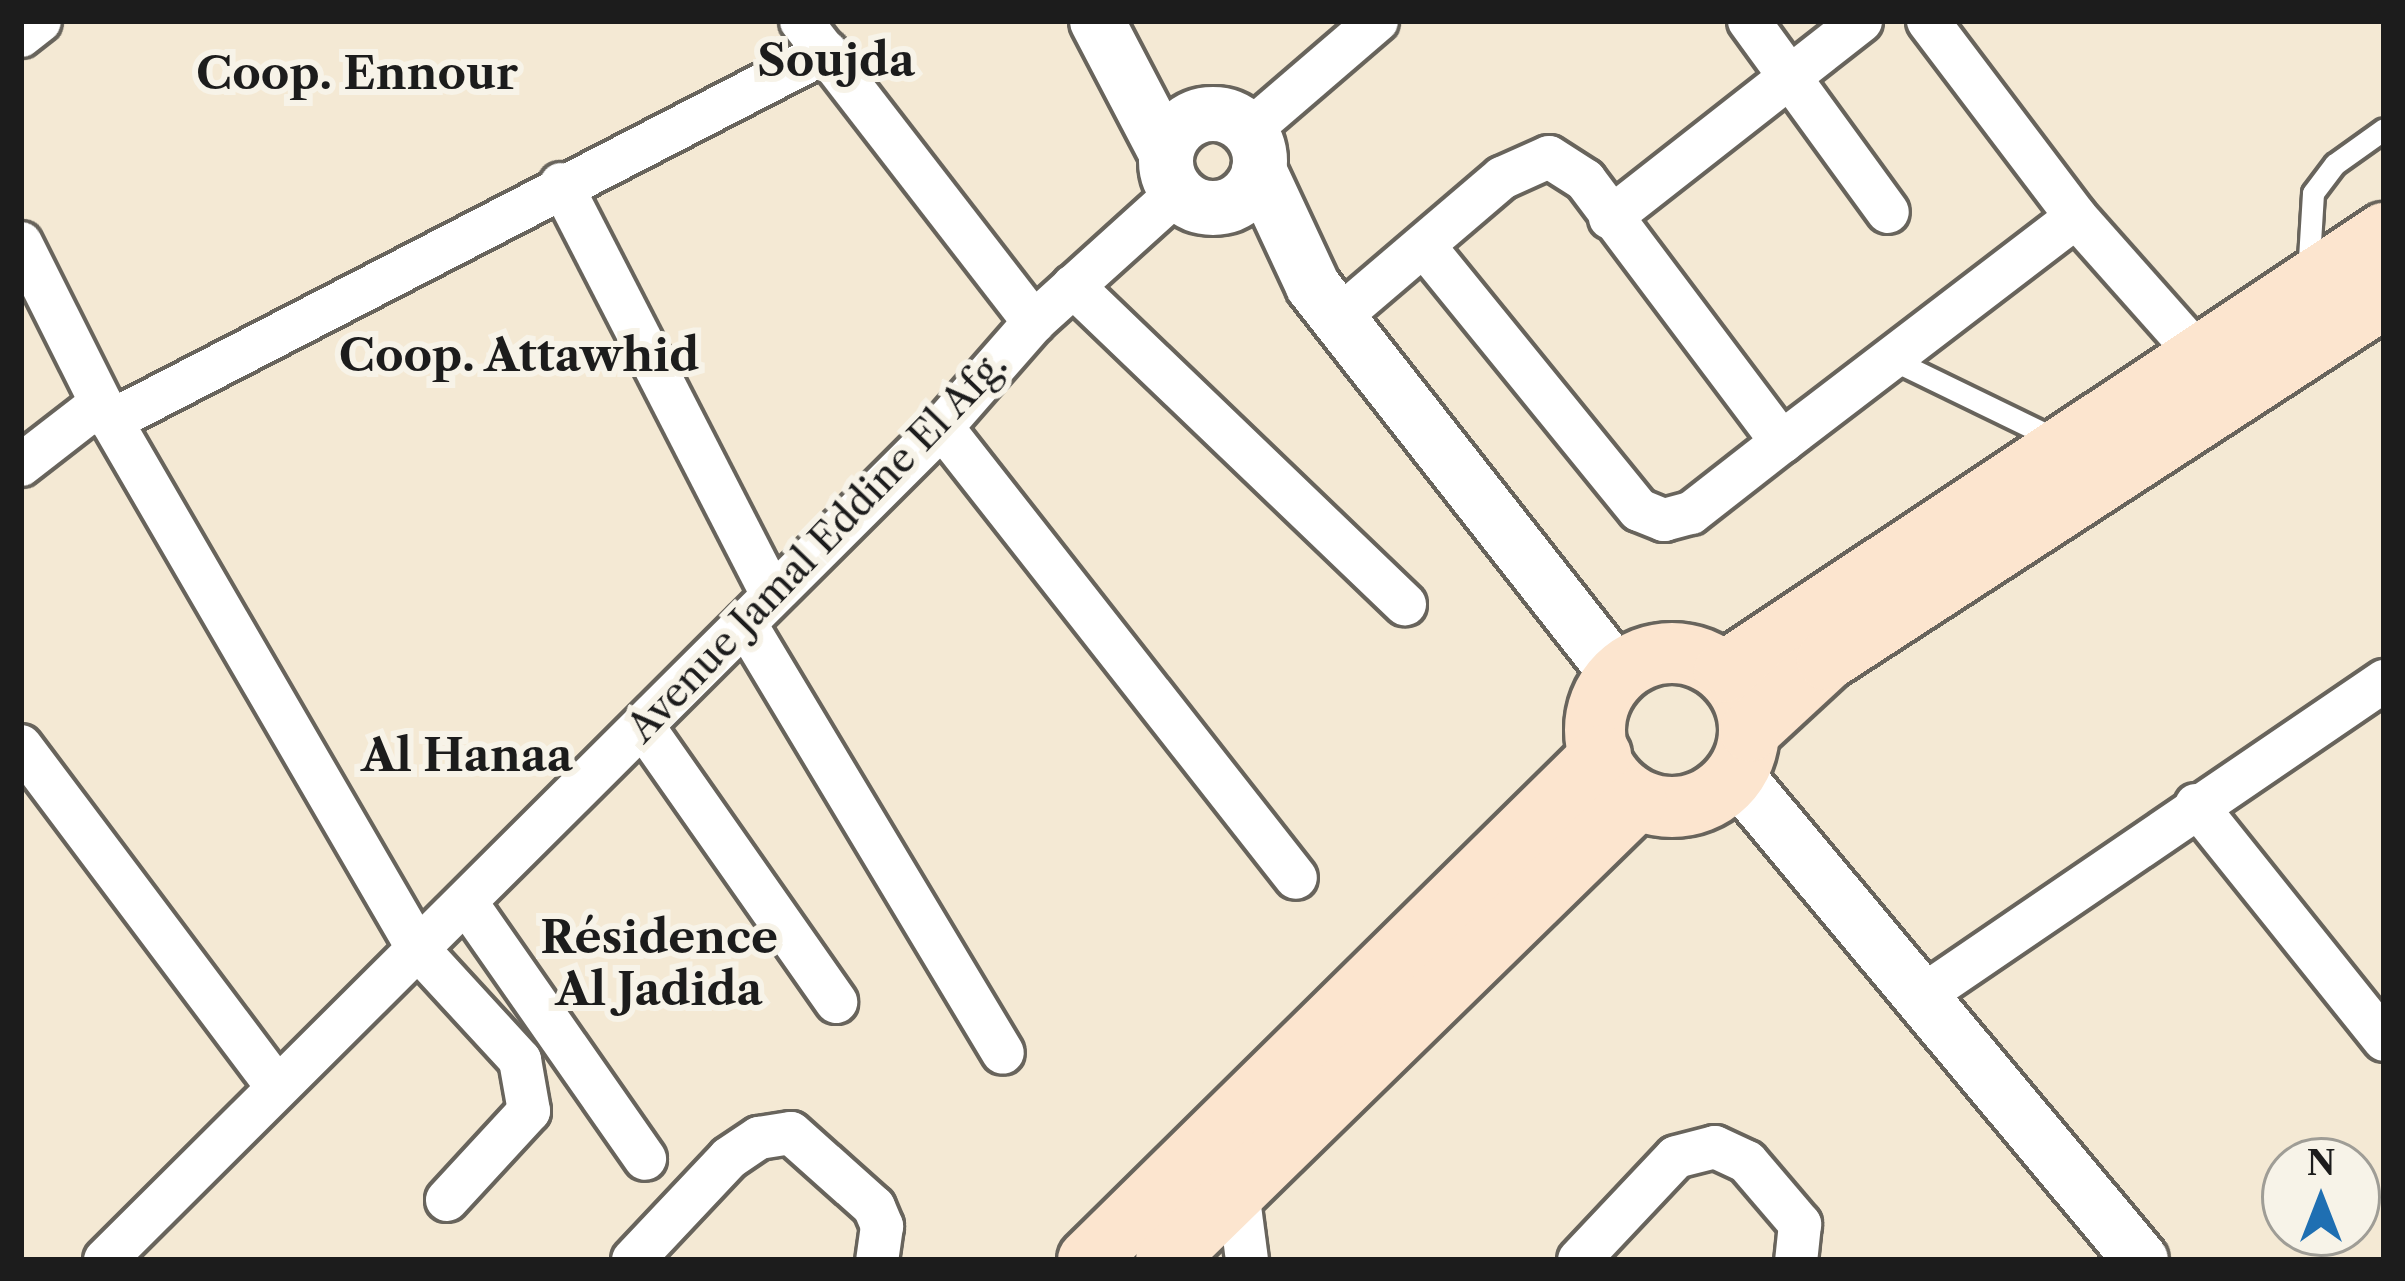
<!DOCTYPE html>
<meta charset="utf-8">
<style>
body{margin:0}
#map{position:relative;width:2405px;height:1281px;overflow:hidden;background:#f4e9d4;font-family:"Libre Caslon Text",serif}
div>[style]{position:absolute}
.roads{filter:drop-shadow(3px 0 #68645c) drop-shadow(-3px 0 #68645c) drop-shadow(0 3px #68645c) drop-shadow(0 -3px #68645c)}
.service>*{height:21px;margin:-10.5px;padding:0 10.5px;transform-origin:10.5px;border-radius:10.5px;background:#fff}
.minor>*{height:42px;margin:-21px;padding:0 21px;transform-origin:21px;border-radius:21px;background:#fff}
.tertiary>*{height:54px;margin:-27px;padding:0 27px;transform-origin:27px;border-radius:27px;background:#fff}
.tertiary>.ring{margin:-27px;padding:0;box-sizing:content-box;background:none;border:54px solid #fff;border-radius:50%}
.secondary>*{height:60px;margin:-30px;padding:0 30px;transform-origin:30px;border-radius:30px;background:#fce5cf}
.secondary>.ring{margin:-30px;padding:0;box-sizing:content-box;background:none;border:60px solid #fce5cf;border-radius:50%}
span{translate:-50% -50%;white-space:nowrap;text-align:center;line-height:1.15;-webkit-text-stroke:12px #f7f3e8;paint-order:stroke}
.street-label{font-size:39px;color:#1c1c1c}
.quarter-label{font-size:45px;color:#1c1c1c;font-weight:700}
.frame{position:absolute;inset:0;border:24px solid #1c1c1c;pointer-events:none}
.north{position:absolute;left:2261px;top:1137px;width:120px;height:120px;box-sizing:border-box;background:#f7f3e8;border:3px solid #9f9d96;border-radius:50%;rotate:0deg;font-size:33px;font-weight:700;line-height:48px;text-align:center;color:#1c1c1c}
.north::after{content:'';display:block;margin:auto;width:42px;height:54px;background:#1f6fb2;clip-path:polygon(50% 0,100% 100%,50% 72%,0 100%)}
</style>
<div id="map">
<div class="roads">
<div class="service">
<div style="left:2308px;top:275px;width:82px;rotate:-86.5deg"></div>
<div style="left:2313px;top:193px;width:36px;rotate:-53deg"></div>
<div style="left:2335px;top:164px;width:60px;rotate:-35.5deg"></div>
<div style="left:1893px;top:360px;width:186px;rotate:25.9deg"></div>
</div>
<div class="minor">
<div style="left:801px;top:21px;width:381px;rotate:52.3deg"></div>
<div style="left:1749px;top:21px;width:236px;rotate:54deg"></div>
<div style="left:1928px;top:21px;width:246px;rotate:52.9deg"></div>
<div style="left:2076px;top:217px;width:179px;rotate:48.4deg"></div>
<div style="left:21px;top:36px;width:24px;rotate:-38deg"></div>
<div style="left:1249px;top:131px;width:169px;rotate:-40.7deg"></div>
<div style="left:561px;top:184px;width:461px;rotate:62.8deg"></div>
<div style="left:1610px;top:218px;width:319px;rotate:-38.1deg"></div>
<div style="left:21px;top:243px;width:179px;rotate:63.4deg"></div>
<div style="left:101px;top:403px;width:631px;rotate:59.86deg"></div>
<div style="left:418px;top:949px;width:151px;rotate:47.4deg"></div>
<div style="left:520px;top:1060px;width:52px;rotate:80deg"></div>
<div style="left:529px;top:1111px;width:121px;rotate:132.7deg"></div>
<div style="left:1425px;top:247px;width:339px;rotate:50.9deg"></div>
<div style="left:1639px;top:510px;width:27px;rotate:22deg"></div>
<div style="left:1664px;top:520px;width:28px;rotate:-15deg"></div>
<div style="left:1691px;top:513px;width:115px;rotate:-38deg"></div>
<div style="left:1073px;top:286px;width:460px;rotate:43.8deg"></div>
<div style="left:1338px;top:318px;width:216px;rotate:-40.5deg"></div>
<div style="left:1502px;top:178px;width:51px;rotate:-24.1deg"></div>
<div style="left:1549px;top:157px;width:43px;rotate:32.6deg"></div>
<div style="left:1585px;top:180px;width:328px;rotate:53.1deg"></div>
<div style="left:1782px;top:442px;width:370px;rotate:-37.4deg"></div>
<div style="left:111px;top:421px;width:805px;rotate:-27.3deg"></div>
<div style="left:942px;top:427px;width:573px;rotate:51.87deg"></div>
<div style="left:21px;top:465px;width:101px;rotate:-37.8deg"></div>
<div style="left:745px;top:623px;width:501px;rotate:59.04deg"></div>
<div style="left:643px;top:726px;width:337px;rotate:55deg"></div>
<div style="left:21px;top:746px;width:423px;rotate:53.1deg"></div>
<div style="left:2196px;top:805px;width:301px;rotate:51.3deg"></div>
<div style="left:466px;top:902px;width:313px;rotate:55.1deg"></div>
<div style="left:1925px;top:994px;width:556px;rotate:-34.29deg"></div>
<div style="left:1237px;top:1184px;width:77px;rotate:82.5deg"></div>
<div style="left:105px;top:1260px;width:1181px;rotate:-44.86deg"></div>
<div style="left:942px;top:427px;width:140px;rotate:-48.8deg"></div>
<div style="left:1034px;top:322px;width:193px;rotate:-42.1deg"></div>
<div style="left:633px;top:1260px;width:140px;rotate:-46.7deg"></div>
<div style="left:729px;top:1158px;width:36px;rotate:-34deg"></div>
<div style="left:759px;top:1138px;width:32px;rotate:-9deg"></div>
<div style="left:791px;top:1133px;width:111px;rotate:41.7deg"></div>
<div style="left:874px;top:1207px;width:21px;rotate:67deg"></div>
<div style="left:882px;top:1226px;width:34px;rotate:98deg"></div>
<div style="left:1579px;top:1260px;width:141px;rotate:-46.7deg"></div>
<div style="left:1676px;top:1157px;width:40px;rotate:-14.4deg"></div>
<div style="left:1715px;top:1147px;width:35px;rotate:25deg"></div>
<div style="left:1747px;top:1162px;width:82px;rotate:49.5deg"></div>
<div style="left:1800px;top:1224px;width:36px;rotate:96deg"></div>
</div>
<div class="tertiary">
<div style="left:1097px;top:21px;width:149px;rotate:62.4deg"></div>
<div class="ring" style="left:1166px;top:114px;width:40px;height:40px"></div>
<div style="left:1259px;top:170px;width:128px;rotate:65deg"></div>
<div style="left:1313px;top:286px;width:494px;rotate:51.9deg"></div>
<div style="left:1735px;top:774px;width:633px;rotate:50.12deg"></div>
</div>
<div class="secondary">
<div class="ring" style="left:1595px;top:653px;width:94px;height:94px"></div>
<div style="left:1724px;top:672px;width:793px;rotate:-33.63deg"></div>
<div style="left:1750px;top:731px;width:105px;rotate:-42.7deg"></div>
<div style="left:1827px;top:660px;width:664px;rotate:-33.02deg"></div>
<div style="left:1088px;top:1260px;width:720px;rotate:-44.55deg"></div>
<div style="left:1166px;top:1260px;width:658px;rotate:-44.32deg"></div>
</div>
</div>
<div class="street-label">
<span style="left:817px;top:546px;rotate:-46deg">Avenue Jamal Eddine El Afg.</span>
</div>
<div class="quarter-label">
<span style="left:836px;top:61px">Soujda</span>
<span style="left:357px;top:74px">Coop. Ennour</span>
<span style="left:519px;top:356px">Coop. Attawhid</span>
<span style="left:467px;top:756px">Al Hanaa</span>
<span style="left:659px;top:964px">Résidence<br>Al Jadida</span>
</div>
<div class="frame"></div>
<div class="north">N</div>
</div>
